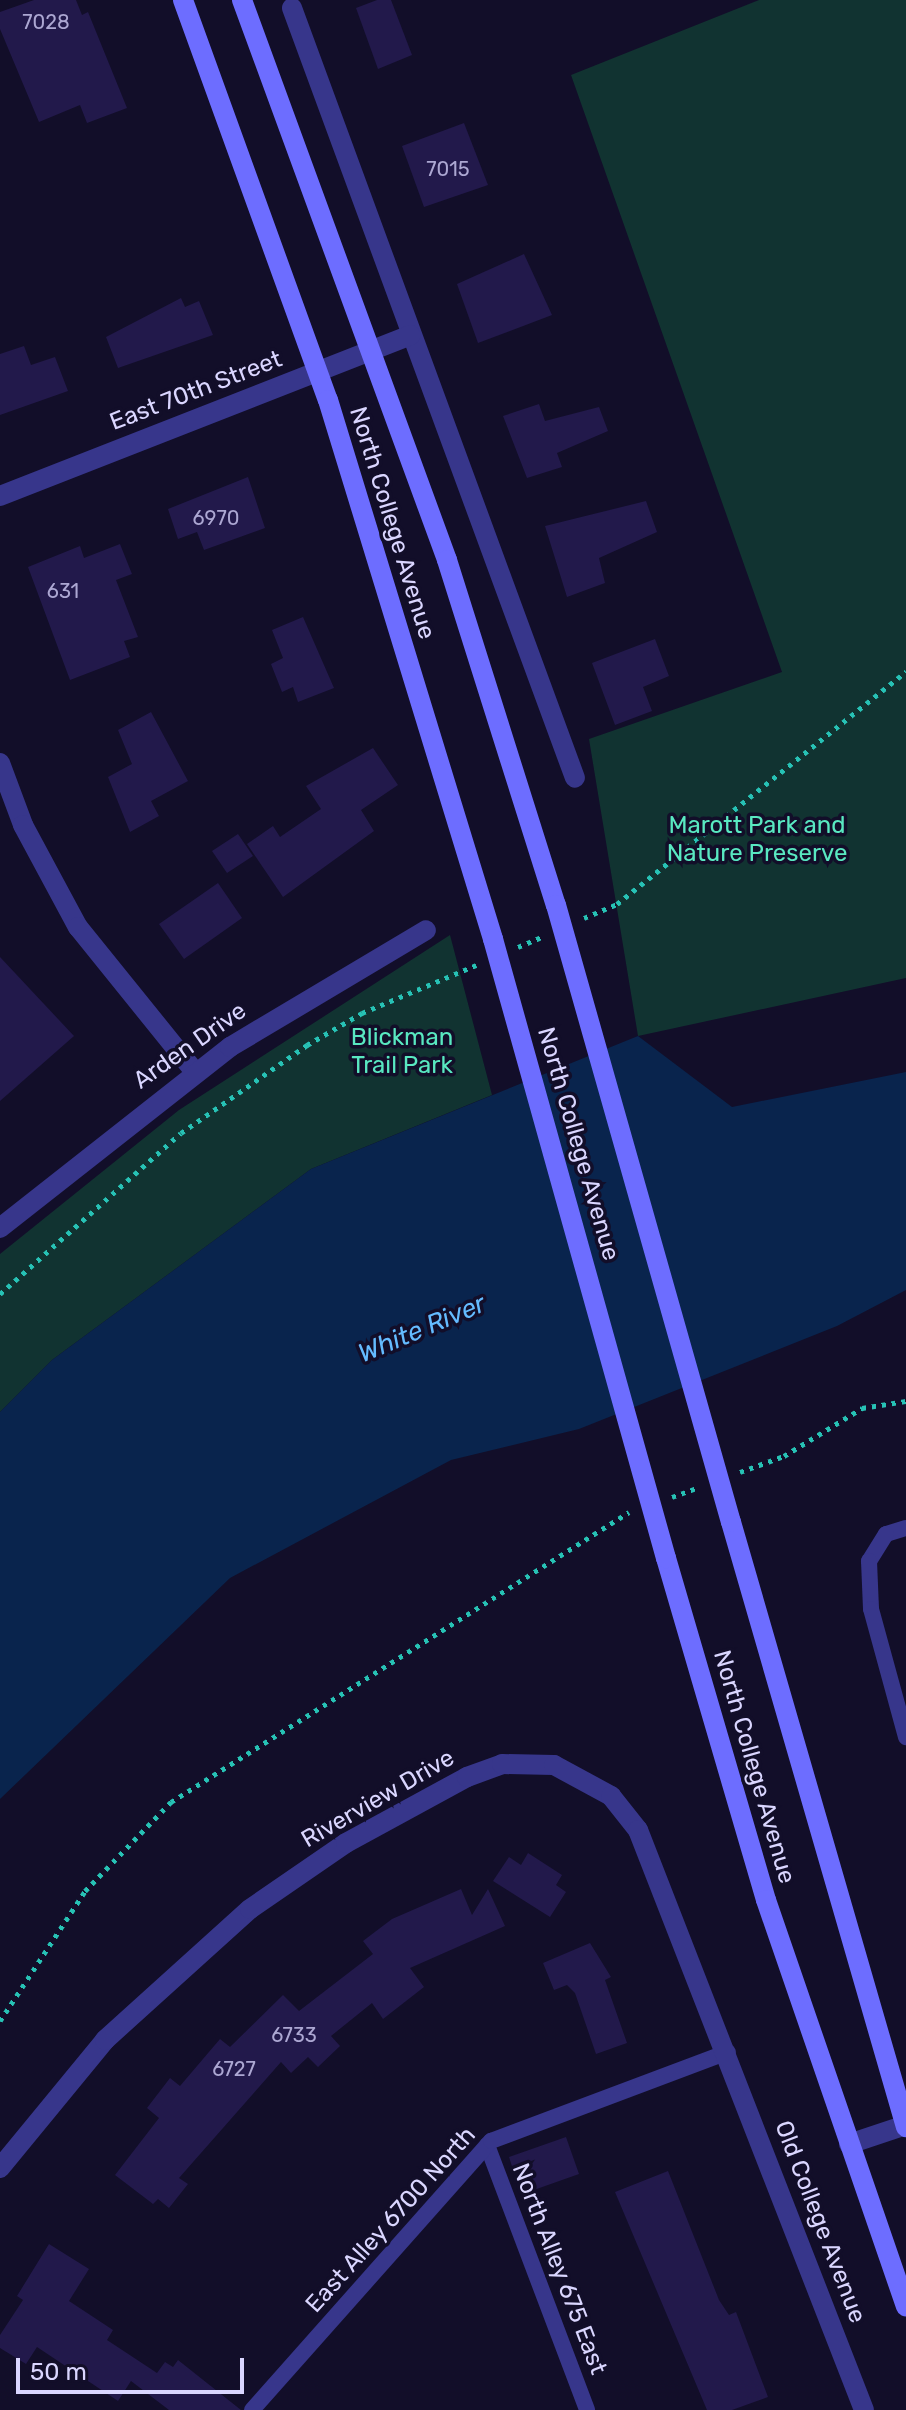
<!DOCTYPE html>
<style>
body{margin:0}
#map{position:relative;width:906px;height:2410px;overflow:hidden;background:#120e29;font-family:Rubik,sans-serif}
div>[style]{position:absolute}
.green>*{inset:0;background:#113331}
.water>*{inset:0;background:#09244d}
.building>*{inset:0;background:#22194b}
.path>*{height:5px;margin-top:-2.5px;transform-origin:0;background:repeating-linear-gradient(90deg,#27c2b5 0 4px,transparent 0 10px)}
.service>*{height:16px;margin:-8px;padding:0 8px;transform-origin:8px;border-radius:8px;background:#37368b}
.minor>*{height:20px;margin:-10px;padding:0 10px;transform-origin:10px;border-radius:10px;background:#37368b}
.secondary>*{height:20px;margin:-10px;padding:0 10px;transform-origin:10px;border-radius:10px;background:#6d6dff}
.secondary-bridge>*{height:20px;margin:-10px;padding:0 10px;transform-origin:10px;border-radius:10px;background:#6d6dff}
span{translate:-50% -50%;white-space:nowrap;text-align:center;line-height:1.15;-webkit-text-stroke:7px #120e29;paint-order:stroke}
.number-label{font-size:20px;color:#aca7d2}
.number-label span{-webkit-text-stroke-width:0}
.street-label{font-size:24px;color:#dad6ff}
.park-label{font-size:24px;color:#59e8c1}
.water-label{font-size:26px;color:#64bbff;font-style:italic}
.scale{position:absolute;left:16px;top:2358px;width:228px;height:36px;box-sizing:border-box;border:4px solid #dad6ff;border-top:0;padding-left:10px;font-size:24px;line-height:28px;white-space:nowrap;color:#dad6ff;-webkit-text-stroke:6px #120e29;paint-order:stroke}
</style>
<div id="map">
<div class="green">
<div style="clip-path:polygon(759px 0,906px 0,906px 978px,638px 1036px,589px 739px,782px 672px,571px 75px)"></div>
<div style="clip-path:polygon(450px 935px,492px 1095px,311px 1169px,52px 1360px,0 1412px,0 1254px,179px 1110px)"></div>
</div>
<div class="water">
<div style="clip-path:polygon(638px 1036px,732px 1107px,906px 1072px,906px 1290px,837px 1326px,579px 1429px,451px 1460px,230px 1578px,0 1799px,0 1412px,52px 1360px,311px 1169px)"></div>
</div>
<div class="building">
<div style="clip-path:polygon(34px 0,76px 0,82px 15px,88px 12px,127px 108px,87px 123px,80px 105px,39px 122px,0 29px,0 12px)"></div>
<div style="clip-path:polygon(377px 0,391px 0,412px 55px,378px 69px,356px 8px)"></div>
<div style="clip-path:polygon(464px 123px,488px 185px,424px 207px,402px 146px)"></div>
<div style="clip-path:polygon(524px 254px,552px 315px,478px 343px,457px 284px)"></div>
<div style="clip-path:polygon(181px 298px,185px 307px,199px 301px,213px 335px,118px 368px,106px 337px)"></div>
<div style="clip-path:polygon(24px 346px,31px 365px,55px 357px,68px 391px,0 415px,0 354px)"></div>
<div style="clip-path:polygon(539px 404px,545px 421px,599px 407px,608px 431px,557px 453px,562px 467px,527px 478px,503px 416px)"></div>
<div style="clip-path:polygon(248px 477px,265px 528px,204px 550px,197px 532px,178px 539px,168px 509px)"></div>
<div style="clip-path:polygon(646px 501px,657px 532px,599px 558px,605px 583px,567px 597px,545px 526px)"></div>
<div style="clip-path:polygon(120px 544px,132px 574px,116px 580px,138px 637px,124px 641px,130px 657px,70px 680px,28px 567px,80px 546px,84px 558px)"></div>
<div style="clip-path:polygon(303px 617px,334px 688px,298px 702px,293px 687px,282px 692px,271px 664px,283px 658px,272px 630px)"></div>
<div style="clip-path:polygon(655px 639px,669px 676px,643px 687px,652px 711px,615px 725px,592px 663px)"></div>
<div style="clip-path:polygon(151px 712px,188px 781px,151px 801px,159px 816px,130px 832px,108px 777px,132px 764px,118px 730px)"></div>
<div style="clip-path:polygon(373px 748px,398px 785px,361px 810px,374px 831px,283px 897px,247px 844px,273px 826px,280px 837px,321px 809px,306px 786px)"></div>
<div style="clip-path:polygon(238px 834px,253px 856px,227px 873px,212px 851px)"></div>
<div style="clip-path:polygon(218px 883px,242px 918px,184px 959px,159px 924px)"></div>
<div style="clip-path:polygon(0 957px,74px 1036px,0 1101px)"></div>
<div style="clip-path:polygon(528px 1853px,562px 1875px,556px 1885px,566px 1892px,550px 1917px,493px 1881px,509px 1857px,521px 1865px)"></div>
<div style="clip-path:polygon(461px 1889px,472px 1915px,488px 1889px,505px 1926px,410px 1968px,424px 1987px,383px 2019px,372px 2003px,331px 2036px,340px 2046px,318px 2067px,308px 2057px,291px 2073px,281px 2062px,179px 2178px,188px 2184px,169px 2208px,158px 2199px,153px 2204px,115px 2175px,159px 2118px,147px 2108px,170px 2078px,180px 2086px,220px 2039px,230px 2047px,283px 1995px,299px 2011px,373px 1954px,363px 1941px,392px 1919px)"></div>
<div style="clip-path:polygon(590px 1943px,611px 1977px,605px 1980px,627px 2043px,596px 2054px,575px 1993px,567px 1985px,554px 1990px,543px 1963px)"></div>
<div style="clip-path:polygon(566px 2137px,579px 2174px,531px 2191px,527px 2179px,517px 2182px,509px 2157px)"></div>
<div style="clip-path:polygon(668px 2171px,719px 2300px,729px 2315px,736px 2312px,768px 2397px,732px 2410px,707px 2410px,615px 2192px)"></div>
<div style="clip-path:polygon(49px 2244px,89px 2269px,69px 2301px,113px 2330px,107px 2340px,157px 2373px,165px 2362px,173px 2367px,178px 2360px,241px 2410px,169px 2410px,131px 2381px,118px 2401px,37px 2347px,26px 2364px,0 2348px,0 2335px,23px 2300px,17px 2296px)"></div>
</div>
<div class="path">
<div style="left:584px;top:918px;width:36px;rotate:-23deg"></div>
<div style="left:617px;top:904px;width:371px;rotate:-38.8deg"></div>
<div style="left:518px;top:947px;width:26px;rotate:-23deg"></div>
<div style="left:0;top:1294px;width:242px;rotate:-41.7deg"></div>
<div style="left:181px;top:1133px;width:154px;rotate:-34.9deg"></div>
<div style="left:307px;top:1045px;width:64px;rotate:-30.2deg"></div>
<div style="left:362px;top:1013px;width:124px;rotate:-22.8deg"></div>
<div style="left:740px;top:1472px;width:47px;rotate:-20deg"></div>
<div style="left:784px;top:1456px;width:92px;rotate:-31.6deg"></div>
<div style="left:862px;top:1408px;width:45px;rotate:-9deg"></div>
<div style="left:672px;top:1497px;width:27px;rotate:-20deg"></div>
<div style="left:0;top:2021px;width:155px;rotate:-56.8deg"></div>
<div style="left:85px;top:1891px;width:124px;rotate:-46deg"></div>
<div style="left:171px;top:1802px;width:542px;rotate:-32.34deg"></div>
</div>
<div class="service">
<div style="left:906px;top:1528px;width:21px;rotate:163deg"></div>
<div style="left:886px;top:1534px;width:32px;rotate:122deg"></div>
<div style="left:869px;top:1561px;width:48px;rotate:87.6deg"></div>
<div style="left:871px;top:1609px;width:133px;rotate:74.7deg"></div>
<div style="left:487px;top:2145px;width:283px;rotate:69.3deg"></div>
<div style="left:252px;top:2410px;width:360px;rotate:-48.4deg"></div>
<div style="left:491px;top:2141px;width:253px;rotate:-20.6deg"></div>
</div>
<div class="minor">
<div style="left:292px;top:8px;width:820px;rotate:69.82deg"></div>
<div style="left:0;top:496px;width:441px;rotate:-21.4deg"></div>
<div style="left:0;top:763px;width:66px;rotate:69.6deg"></div>
<div style="left:23px;top:825px;width:116px;rotate:61.7deg"></div>
<div style="left:78px;top:927px;width:186px;rotate:51.1deg"></div>
<div style="left:0;top:1228px;width:293px;rotate:-38.2deg"></div>
<div style="left:230px;top:1047px;width:228px;rotate:-30.8deg"></div>
<div style="left:849px;top:2144px;width:60px;rotate:-18.4deg"></div>
<div style="left:0;top:2168px;width:166px;rotate:-50.6deg"></div>
<div style="left:105px;top:2040px;width:195px;rotate:-42.1deg"></div>
<div style="left:250px;top:1909px;width:116px;rotate:-34.5deg"></div>
<div style="left:346px;top:1843px;width:138px;rotate:-28.6deg"></div>
<div style="left:467px;top:1777px;width:37px;rotate:-20deg"></div>
<div style="left:502px;top:1764px;width:52px;rotate:1.1deg"></div>
<div style="left:554px;top:1765px;width:65px;rotate:28.5deg"></div>
<div style="left:611px;top:1796px;width:43px;rotate:51.5deg"></div>
<div style="left:638px;top:1830px;width:622px;rotate:68.71deg"></div>
</div>
<div class="secondary">
<div style="left:183px;top:0;width:425px;rotate:70.1deg"></div>
<div style="left:328px;top:400px;width:564px;rotate:72.98deg"></div>
<div style="left:242px;top:0;width:596px;rotate:69.89deg"></div>
<div style="left:447px;top:560px;width:362px;rotate:72.5deg"></div>
<div style="left:731px;top:1522px;width:630px;rotate:73.87deg"></div>
<div style="left:666px;top:1558px;width:356px;rotate:73.7deg"></div>
<div style="left:766px;top:1900px;width:430px;rotate:71deg"></div>
</div>
<div class="secondary-bridge">
<div style="left:556px;top:905px;width:641px;rotate:74.17deg"></div>
<div style="left:493px;top:939px;width:643px;rotate:74.39deg"></div>
</div>
<div class="number-label">
<span style="left:46px;top:22px">7028</span>
<span style="left:448px;top:169px">7015</span>
<span style="left:216px;top:518px">6970</span>
<span style="left:63px;top:591px">631</span>
<span style="left:294px;top:2035px">6733</span>
<span style="left:234px;top:2069px">6727</span>
</div>
<div class="street-label">
<span style="left:196px;top:391px;rotate:-21deg">East 70th Street</span>
<span style="left:392px;top:523px;rotate:73deg">North College Avenue</span>
<span style="left:190px;top:1046px;rotate:-35deg">Arden Drive</span>
<span style="left:578px;top:1144px;rotate:74deg">North College Avenue</span>
<span style="left:754px;top:1767px;rotate:74deg">North College Avenue</span>
<span style="left:378px;top:1799px;rotate:-30deg">Riverview Drive</span>
<span style="left:391px;top:2220px;rotate:-48deg">East Alley 6700 North</span>
<span style="left:820px;top:2222px;rotate:69deg">Old College Avenue</span>
<span style="left:559px;top:2269px;rotate:69deg">North Alley 675 East</span>
</div>
<div class="park-label">
<span style="left:757px;top:840px">Marott Park and<br>Nature Preserve</span>
<span style="left:402px;top:1052px">Blickman<br>Trail Park</span>
</div>
<div class="water-label">
<span style="left:422px;top:1329px;rotate:-23deg">White River</span>
</div>
<div class="scale">50 m</div>
</div>
